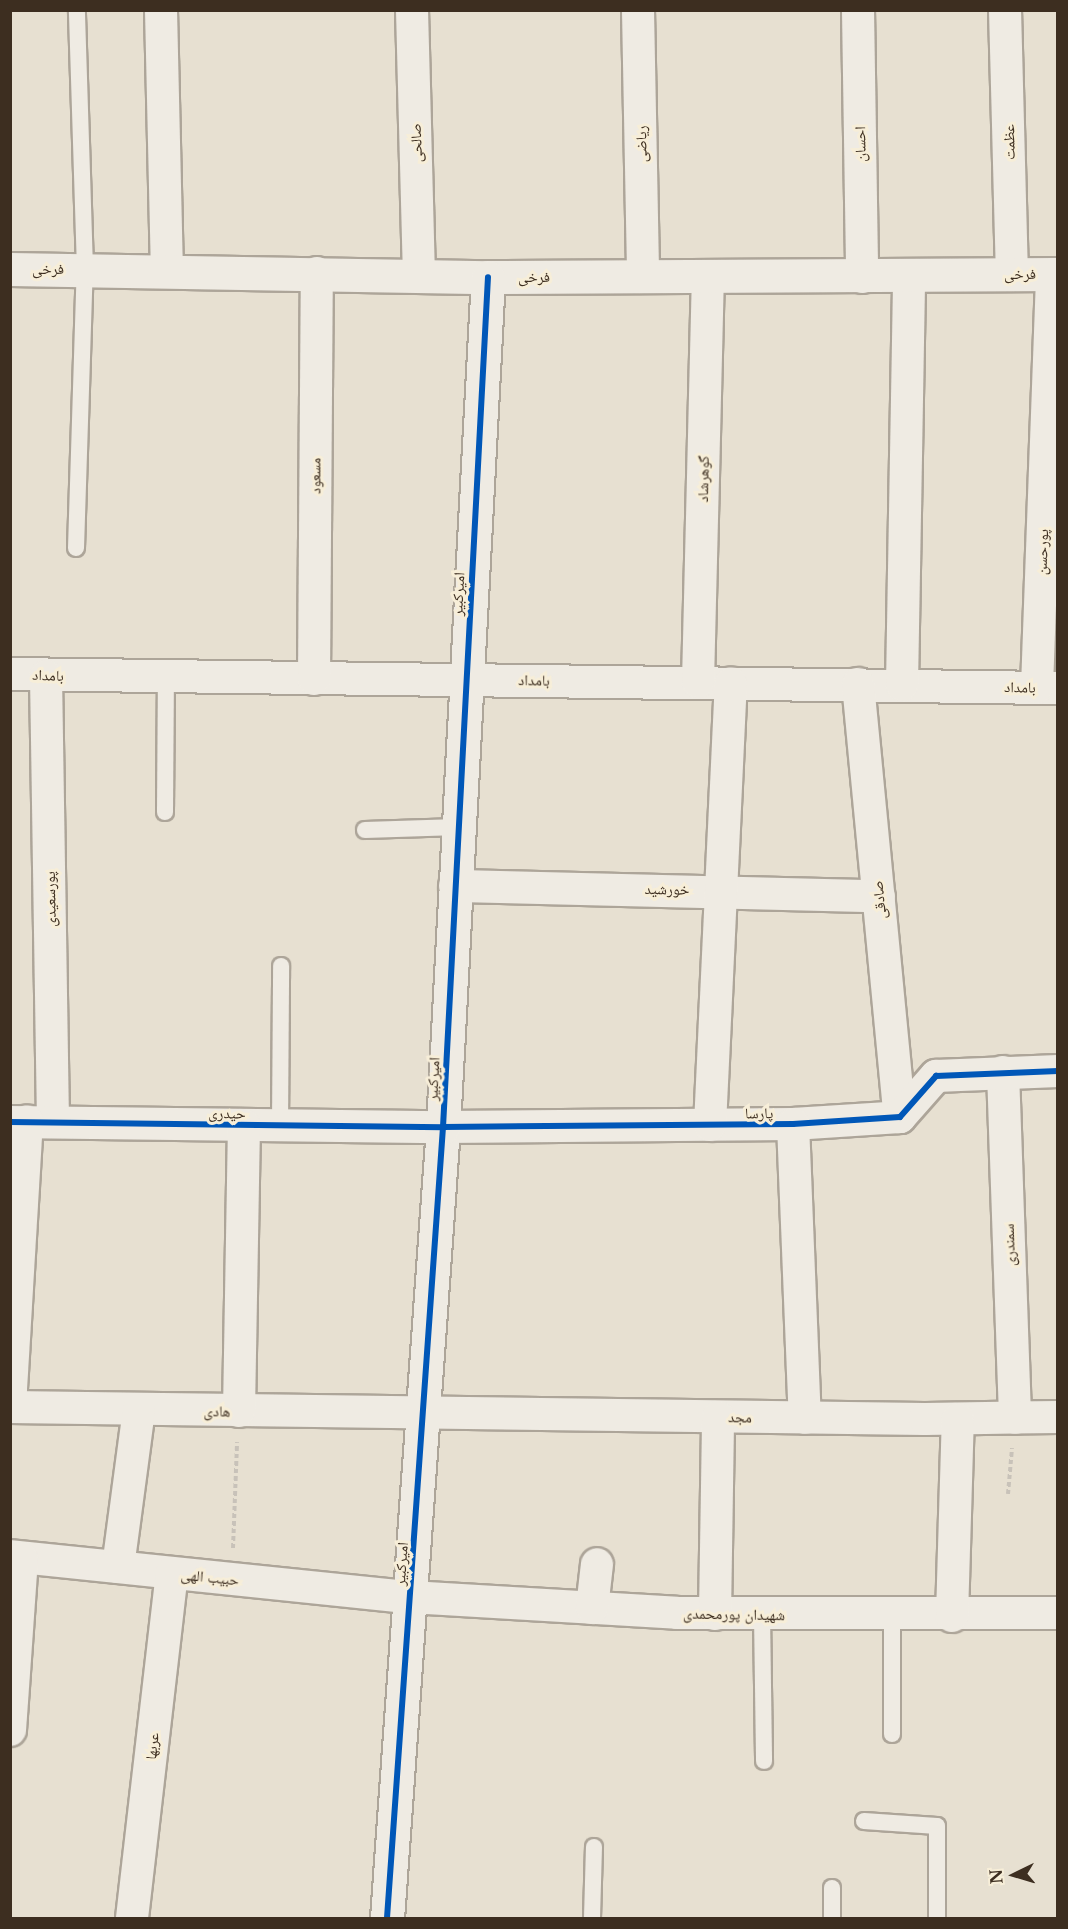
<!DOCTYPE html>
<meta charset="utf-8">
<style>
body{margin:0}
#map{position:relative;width:1068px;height:1929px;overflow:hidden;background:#e7e0d1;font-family:"Libre Baskerville","Noto Naskh Arabic",serif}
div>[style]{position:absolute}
.path>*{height:4px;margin-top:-2px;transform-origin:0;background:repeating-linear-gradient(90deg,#c8c2b9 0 4.5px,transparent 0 7.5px)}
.roads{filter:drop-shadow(2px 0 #ada599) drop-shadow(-2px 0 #ada599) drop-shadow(0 2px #ada599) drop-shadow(0 -2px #ada599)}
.service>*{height:16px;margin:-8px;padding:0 8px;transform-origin:8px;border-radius:8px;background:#efebe3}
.minor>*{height:32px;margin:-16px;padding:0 16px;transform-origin:16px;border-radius:16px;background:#efebe3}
.tertiary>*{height:33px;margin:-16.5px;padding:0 16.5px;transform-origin:16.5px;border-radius:16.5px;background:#efebe3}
.cycleway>*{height:6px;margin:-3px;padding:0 3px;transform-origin:3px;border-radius:3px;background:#0057b8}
span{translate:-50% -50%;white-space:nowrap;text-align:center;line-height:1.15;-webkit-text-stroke:6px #f7eed8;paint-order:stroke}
.street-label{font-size:15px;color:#3d2e20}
.frame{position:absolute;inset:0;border:12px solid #3d2e20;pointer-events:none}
.north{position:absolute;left:984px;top:1845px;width:60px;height:60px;-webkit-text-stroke:4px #f7eed8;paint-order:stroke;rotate:265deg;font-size:16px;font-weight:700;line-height:24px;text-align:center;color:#3d2e20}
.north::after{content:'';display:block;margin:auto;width:21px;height:27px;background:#3d2e20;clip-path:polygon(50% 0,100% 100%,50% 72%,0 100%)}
</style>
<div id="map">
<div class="path">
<div style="left:1008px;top:1494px;width:46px;rotate:-85deg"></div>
<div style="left:233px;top:1548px;width:106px;rotate:-87.8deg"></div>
</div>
<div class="roads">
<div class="service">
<div style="left:76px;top:548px;width:279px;rotate:-88.2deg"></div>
<div style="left:85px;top:269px;width:259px;rotate:-91.8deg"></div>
<div style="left:165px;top:812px;width:133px;rotate:-89.6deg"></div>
<div style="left:365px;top:830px;width:93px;rotate:-1.8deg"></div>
<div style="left:280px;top:1126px;width:160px;rotate:-89.6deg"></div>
<div style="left:762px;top:1614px;width:147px;rotate:89.2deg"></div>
<div style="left:892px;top:1615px;width:119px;rotate:90deg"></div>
<div style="left:864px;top:1821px;width:73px;rotate:3.9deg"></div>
<div style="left:937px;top:1826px;width:92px;rotate:90deg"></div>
<div style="left:832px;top:1888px;width:30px;rotate:90deg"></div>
<div style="left:592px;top:1918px;width:71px;rotate:-88.4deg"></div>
</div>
<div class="minor">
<div style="left:161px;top:10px;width:259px;rotate:88.7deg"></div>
<div style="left:412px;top:10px;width:265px;rotate:88.5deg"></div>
<div style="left:638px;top:10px;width:267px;rotate:88.9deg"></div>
<div style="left:858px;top:10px;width:267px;rotate:89.1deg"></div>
<div style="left:1005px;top:10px;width:263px;rotate:88.5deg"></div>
<div style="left:10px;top:674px;width:1048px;rotate:0.77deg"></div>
<div style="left:46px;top:676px;width:446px;rotate:89.1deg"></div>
<div style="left:314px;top:679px;width:406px;rotate:-89.6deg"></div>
<div style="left:698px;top:682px;width:405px;rotate:-88.6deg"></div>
<div style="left:858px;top:684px;width:435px;rotate:84.5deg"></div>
<div style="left:902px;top:685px;width:409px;rotate:-89deg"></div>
<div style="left:1037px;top:687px;width:413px;rotate:-87.9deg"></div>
<div style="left:455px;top:886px;width:424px;rotate:1.4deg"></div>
<div style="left:1003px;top:1072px;width:346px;rotate:88deg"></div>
<div style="left:10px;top:1122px;width:433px;rotate:0.7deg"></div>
<div style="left:443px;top:1127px;width:350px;rotate:-0.5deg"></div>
<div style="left:793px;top:1124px;width:107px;rotate:-3.7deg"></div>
<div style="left:900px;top:1117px;width:55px;rotate:-48.7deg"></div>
<div style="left:936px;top:1076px;width:122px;rotate:-2.3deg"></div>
<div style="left:793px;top:1124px;width:294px;rotate:87.7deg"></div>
<div style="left:710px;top:1125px;width:442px;rotate:-87.3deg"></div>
<div style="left:10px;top:1406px;width:285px;rotate:-86.6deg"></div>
<div style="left:10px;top:1407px;width:915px;rotate:0.75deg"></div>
<div style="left:925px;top:1419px;width:133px;rotate:-0.9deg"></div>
<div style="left:239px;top:1411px;width:286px;rotate:-89deg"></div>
<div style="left:10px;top:1556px;width:402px;rotate:5.9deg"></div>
<div style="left:410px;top:1597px;width:267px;rotate:3.4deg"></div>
<div style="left:677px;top:1613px;width:381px"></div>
<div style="left:118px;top:1567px;width:158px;rotate:-82.4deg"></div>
<div style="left:592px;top:1608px;width:44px;rotate:-83.5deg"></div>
<div style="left:715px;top:1614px;width:197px;rotate:-89.1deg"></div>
<div style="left:952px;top:1616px;width:197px;rotate:-88.3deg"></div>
<div style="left:10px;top:1730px;width:172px;rotate:-86deg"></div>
<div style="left:132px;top:1918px;width:347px;rotate:-83.4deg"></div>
</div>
<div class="tertiary">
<div style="left:10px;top:269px;width:478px;rotate:1deg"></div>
<div style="left:488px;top:277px;width:570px;rotate:-0.3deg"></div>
<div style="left:387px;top:1918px;width:793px;rotate:-85.95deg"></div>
<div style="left:443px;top:1127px;width:851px;rotate:-86.97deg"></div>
</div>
</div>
<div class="cycleway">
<div style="left:10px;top:1122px;width:433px;rotate:0.7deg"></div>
<div style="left:443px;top:1127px;width:350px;rotate:-0.5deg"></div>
<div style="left:793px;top:1124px;width:107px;rotate:-3.7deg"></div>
<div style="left:900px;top:1117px;width:55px;rotate:-48.7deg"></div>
<div style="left:936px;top:1076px;width:122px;rotate:-2.3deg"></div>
<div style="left:387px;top:1918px;width:793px;rotate:-85.95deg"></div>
<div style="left:443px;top:1127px;width:851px;rotate:-86.97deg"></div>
</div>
<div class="street-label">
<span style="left:1009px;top:142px;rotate:-91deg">عظمت</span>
<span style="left:416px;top:143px;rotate:-92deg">صالحی</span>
<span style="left:641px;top:144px;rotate:-91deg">ریاضی</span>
<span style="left:860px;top:144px;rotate:-91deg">احسان</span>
<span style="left:48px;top:269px">فرخی</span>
<span style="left:1020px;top:274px">فرخی</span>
<span style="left:534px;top:277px">فرخی</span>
<span style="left:315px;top:476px;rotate:-90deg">مسعود</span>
<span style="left:703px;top:479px;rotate:-89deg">گوهرشاد</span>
<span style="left:1042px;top:552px;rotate:-88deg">پورحسن</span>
<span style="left:458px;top:594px;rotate:-87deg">امیرکبیر</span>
<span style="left:48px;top:675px;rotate:2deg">بامداد</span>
<span style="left:534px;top:680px;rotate:1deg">بامداد</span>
<span style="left:1020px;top:687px;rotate:1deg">بامداد</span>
<span style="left:667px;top:889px;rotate:1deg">خورشید</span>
<span style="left:50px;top:899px;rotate:-91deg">پورسعیدی</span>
<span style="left:879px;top:900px;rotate:-96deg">صادقی</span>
<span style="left:433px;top:1079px;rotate:-87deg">امیرکبیر</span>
<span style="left:227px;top:1113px;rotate:1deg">حیدری</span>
<span style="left:759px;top:1113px;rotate:-1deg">پارسا</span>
<span style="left:1009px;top:1245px;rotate:-92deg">سمندری</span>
<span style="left:217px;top:1411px;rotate:1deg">هادی</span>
<span style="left:740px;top:1417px;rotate:1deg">مجد</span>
<span style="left:401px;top:1564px;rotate:-86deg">امیرکبیر</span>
<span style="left:210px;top:1577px;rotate:6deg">حبیب الهی</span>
<span style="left:734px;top:1614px;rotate:1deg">شهیدان پورمحمدی</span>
<span style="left:152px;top:1746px;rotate:-83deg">عربها</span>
</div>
<div class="frame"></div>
<div class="north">N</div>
</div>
